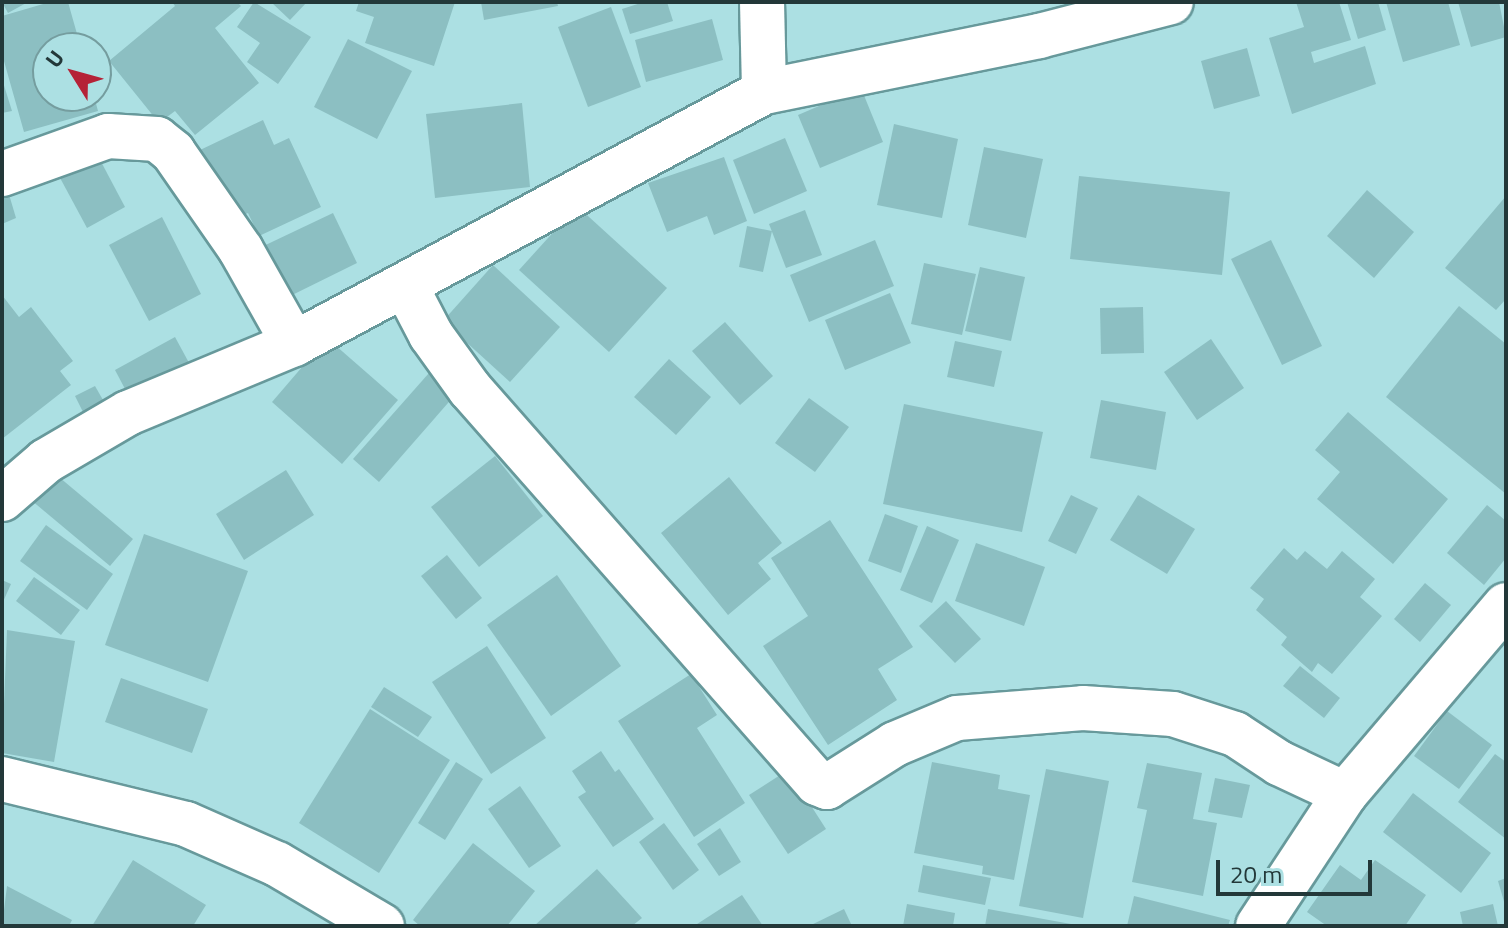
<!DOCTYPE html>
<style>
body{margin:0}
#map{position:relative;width:1508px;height:928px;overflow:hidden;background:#ace0e3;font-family:"Titillium Web",sans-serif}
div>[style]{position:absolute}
.building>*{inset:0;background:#8cbfc2}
.roads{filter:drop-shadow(2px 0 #67999b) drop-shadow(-2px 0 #67999b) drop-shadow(0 2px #67999b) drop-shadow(0 -2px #67999b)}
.minor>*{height:44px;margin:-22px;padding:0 22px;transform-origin:22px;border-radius:22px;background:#fff}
span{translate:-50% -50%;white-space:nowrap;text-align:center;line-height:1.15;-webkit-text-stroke:8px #ace0e3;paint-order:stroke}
.frame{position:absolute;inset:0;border:4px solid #233839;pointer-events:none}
.north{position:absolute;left:32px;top:32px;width:80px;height:80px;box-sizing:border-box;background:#ace0e3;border:2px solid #759d9f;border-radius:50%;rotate:307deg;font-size:22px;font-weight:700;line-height:32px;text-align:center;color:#233839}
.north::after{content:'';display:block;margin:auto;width:28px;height:36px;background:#b52237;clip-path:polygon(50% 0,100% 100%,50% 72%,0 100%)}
.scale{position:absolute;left:1216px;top:860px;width:156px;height:36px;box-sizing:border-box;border:4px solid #233839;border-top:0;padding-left:10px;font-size:24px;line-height:28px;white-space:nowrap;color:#233839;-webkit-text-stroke:6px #ace0e3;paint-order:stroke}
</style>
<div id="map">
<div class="building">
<div style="clip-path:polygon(2px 2px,28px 2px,8px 13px)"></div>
<div style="clip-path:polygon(50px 2px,68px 2px,81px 48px,48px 48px,48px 96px,94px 96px,98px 111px,24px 132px,2px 54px,2px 16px)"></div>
<div style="clip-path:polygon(172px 2px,237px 2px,241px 6px,215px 28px,259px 83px,195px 135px,175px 111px,159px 123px,109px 61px,175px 6px)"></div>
<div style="clip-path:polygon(254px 2px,311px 37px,278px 84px,247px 62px,260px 43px,237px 27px)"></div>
<div style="clip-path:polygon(271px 2px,307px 2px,290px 20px)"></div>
<div style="clip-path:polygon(359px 2px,455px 2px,434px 66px,365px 43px,374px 17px,356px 11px)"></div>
<div style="clip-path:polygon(481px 2px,557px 2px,558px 6px,484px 20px)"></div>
<div style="clip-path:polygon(644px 2px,667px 2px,673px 21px,630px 34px,622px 9px)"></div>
<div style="clip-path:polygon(1296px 2px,1339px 2px,1351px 40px,1311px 52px,1314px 63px,1365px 46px,1376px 84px,1292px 114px,1269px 38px,1304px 27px)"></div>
<div style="clip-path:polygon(1347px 2px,1378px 2px,1386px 30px,1358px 39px)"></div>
<div style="clip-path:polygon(1386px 2px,1448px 2px,1460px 45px,1403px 62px)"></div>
<div style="clip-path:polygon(1458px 2px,1499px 2px,1506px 37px,1471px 47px)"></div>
<div style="clip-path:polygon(611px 7px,641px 87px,588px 107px,558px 27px)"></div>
<div style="clip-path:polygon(712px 19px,723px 60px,646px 82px,635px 40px)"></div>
<div style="clip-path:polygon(348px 39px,412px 71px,377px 139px,314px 107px)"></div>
<div style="clip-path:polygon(1247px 48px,1260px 96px,1214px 109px,1201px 61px)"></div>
<div style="clip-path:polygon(2px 79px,12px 111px,2px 113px)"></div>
<div style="clip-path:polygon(861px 88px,883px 142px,820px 168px,798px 115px)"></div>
<div style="clip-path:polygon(522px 103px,530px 187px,435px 198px,426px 114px)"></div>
<div style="clip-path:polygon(263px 120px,274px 145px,289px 138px,321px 207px,259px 236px,248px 213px,231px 221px,198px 151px)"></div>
<div style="clip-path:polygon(894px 124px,958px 139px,942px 218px,877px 205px)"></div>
<div style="clip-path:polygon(785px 138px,807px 191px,754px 214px,733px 160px)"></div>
<div style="clip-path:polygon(984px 147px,1043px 159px,1026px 238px,968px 225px)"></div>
<div style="clip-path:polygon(98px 156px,125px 207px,87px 228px,59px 176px)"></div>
<div style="clip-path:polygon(724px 157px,747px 221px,714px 235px,707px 216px,667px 232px,648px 183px)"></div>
<div style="clip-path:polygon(1079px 176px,1230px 192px,1222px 275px,1070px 259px)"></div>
<div style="clip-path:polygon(1367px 190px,1414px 232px,1374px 278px,1327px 236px)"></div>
<div style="clip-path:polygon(8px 191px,16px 218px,2px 224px,2px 192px)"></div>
<div style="clip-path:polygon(1506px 196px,1506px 299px,1496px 310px,1445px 268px)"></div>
<div style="clip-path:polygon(577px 206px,667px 288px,609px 352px,519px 270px)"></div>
<div style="clip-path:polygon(805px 210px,822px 255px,786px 268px,769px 224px)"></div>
<div style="clip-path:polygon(333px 213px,357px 263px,278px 302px,253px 251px)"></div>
<div style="clip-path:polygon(162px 217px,201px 294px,149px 321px,109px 245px)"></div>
<div style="clip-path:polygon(747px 226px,772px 231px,763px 272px,739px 267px)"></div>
<div style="clip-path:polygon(875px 240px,894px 286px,809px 322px,790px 275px)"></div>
<div style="clip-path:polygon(1271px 240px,1322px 346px,1282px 365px,1231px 259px)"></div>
<div style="clip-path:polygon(924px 263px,976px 274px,962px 335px,911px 324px)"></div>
<div style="clip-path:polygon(493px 265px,560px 327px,510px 382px,443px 321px)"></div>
<div style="clip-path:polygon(980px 267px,1025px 277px,1011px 341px,965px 331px)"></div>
<div style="clip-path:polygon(890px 293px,911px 343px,845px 370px,825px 320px)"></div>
<div style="clip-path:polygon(2px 295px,19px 317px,31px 307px,73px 361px,60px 371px,71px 385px,2px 439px)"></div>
<div style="clip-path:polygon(1459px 306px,1506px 344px,1506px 494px,1386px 397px)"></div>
<div style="clip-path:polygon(1143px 307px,1144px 353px,1101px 354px,1100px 308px)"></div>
<div style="clip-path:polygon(725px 322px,773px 376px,740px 405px,692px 351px)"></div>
<div style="clip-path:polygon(175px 337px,194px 372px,134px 406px,115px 370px)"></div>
<div style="clip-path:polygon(327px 338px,398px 400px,342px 464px,272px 402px)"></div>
<div style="clip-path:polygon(1211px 339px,1244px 388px,1197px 420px,1164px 372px)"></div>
<div style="clip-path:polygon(955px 341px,1002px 351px,994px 387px,947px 377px)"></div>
<div style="clip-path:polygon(669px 359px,711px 397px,676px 435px,634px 397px)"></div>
<div style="clip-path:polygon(429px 373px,455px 395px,379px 482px,353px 459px)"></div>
<div style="clip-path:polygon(95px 386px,107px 407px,86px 418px,75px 396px)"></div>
<div style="clip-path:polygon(809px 398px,849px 427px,815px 472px,775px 443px)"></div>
<div style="clip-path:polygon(1101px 400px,1166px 412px,1156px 470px,1090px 458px)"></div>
<div style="clip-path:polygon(904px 404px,1043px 432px,1022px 532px,883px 504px)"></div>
<div style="clip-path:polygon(1348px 412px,1448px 499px,1393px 564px,1317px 499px,1340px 472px,1315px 450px)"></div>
<div style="clip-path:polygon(495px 456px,543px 516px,479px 567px,431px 507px)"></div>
<div style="clip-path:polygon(47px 467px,133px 539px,110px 566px,25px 495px)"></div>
<div style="clip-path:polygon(286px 470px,314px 515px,244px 560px,216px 514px)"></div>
<div style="clip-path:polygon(729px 477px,782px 543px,758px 563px,771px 579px,728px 615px,661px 533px)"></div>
<div style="clip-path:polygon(1071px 495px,1098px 508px,1076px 554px,1048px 541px)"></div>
<div style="clip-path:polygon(1138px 495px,1195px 529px,1167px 574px,1110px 540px)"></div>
<div style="clip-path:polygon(1487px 505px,1506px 521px,1506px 558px,1484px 585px,1447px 553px)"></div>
<div style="clip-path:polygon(885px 514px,918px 526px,901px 573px,868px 561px)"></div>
<div style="clip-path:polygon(830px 520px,913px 647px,878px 669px,897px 700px,828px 745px,763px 646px,808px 616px,771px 558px)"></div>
<div style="clip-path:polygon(46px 525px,113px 574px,87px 610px,20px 561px)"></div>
<div style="clip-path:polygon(927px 526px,959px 540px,932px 603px,900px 590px)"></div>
<div style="clip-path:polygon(144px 534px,248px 571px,208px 682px,105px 645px)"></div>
<div style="clip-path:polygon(976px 543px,1045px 567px,1024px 626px,955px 601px)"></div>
<div style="clip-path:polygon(1284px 548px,1297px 560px,1305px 551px,1327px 569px,1342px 551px,1375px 579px,1360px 597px,1382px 616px,1332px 674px,1318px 663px,1312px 672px,1281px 645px,1287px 637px,1256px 610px,1264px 599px,1250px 588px)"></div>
<div style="clip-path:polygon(447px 555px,482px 598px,456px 619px,421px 576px)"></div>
<div style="clip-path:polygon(557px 575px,621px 666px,551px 716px,487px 625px)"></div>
<div style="clip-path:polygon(34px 577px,80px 610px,61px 635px,16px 601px)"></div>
<div style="clip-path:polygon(2px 580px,11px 584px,2px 604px)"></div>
<div style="clip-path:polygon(1425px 583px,1451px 605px,1420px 642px,1394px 619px)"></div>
<div style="clip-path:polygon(946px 601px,981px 639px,955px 663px,919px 626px)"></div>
<div style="clip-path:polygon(7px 630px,75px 641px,54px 762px,2px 753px)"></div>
<div style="clip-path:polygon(487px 646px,546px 738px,491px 774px,432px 682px)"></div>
<div style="clip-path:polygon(1300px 666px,1340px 698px,1324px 718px,1283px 686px)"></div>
<div style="clip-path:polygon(691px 674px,717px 715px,697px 728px,745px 803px,694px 837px,618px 721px)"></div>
<div style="clip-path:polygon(121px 678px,208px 709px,192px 753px,105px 722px)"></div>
<div style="clip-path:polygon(384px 687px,432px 717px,418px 737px,371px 707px)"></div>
<div style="clip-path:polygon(370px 709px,450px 760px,379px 873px,299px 823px)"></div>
<div style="clip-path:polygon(1447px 711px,1492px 745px,1459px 789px,1414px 756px)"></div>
<div style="clip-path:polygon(601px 751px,615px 772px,619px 769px,654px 819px,613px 847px,578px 797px,586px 792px,572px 771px)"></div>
<div style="clip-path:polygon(1495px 754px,1506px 762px,1506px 839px,1458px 802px)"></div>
<div style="clip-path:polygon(456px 762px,483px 779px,445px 840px,418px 823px)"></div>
<div style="clip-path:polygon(932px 762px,1000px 775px,998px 789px,1030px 795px,1014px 880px,982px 874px,983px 866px,914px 853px)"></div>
<div style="clip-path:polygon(1147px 763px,1202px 773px,1193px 819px,1217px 823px,1203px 896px,1132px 882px,1147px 810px,1137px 808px)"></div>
<div style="clip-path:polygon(1046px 769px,1109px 781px,1083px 918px,1019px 906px)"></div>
<div style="clip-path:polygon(788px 770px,826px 829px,788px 854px,749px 795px)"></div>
<div style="clip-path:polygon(1215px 778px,1250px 785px,1242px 818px,1208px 812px)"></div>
<div style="clip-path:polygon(520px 786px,561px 846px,529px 868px,488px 809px)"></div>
<div style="clip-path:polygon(1413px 793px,1491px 853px,1461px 893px,1383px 832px)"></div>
<div style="clip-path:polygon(664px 823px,699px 870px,673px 890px,639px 842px)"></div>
<div style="clip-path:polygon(720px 828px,741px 862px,719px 876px,697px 844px)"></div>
<div style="clip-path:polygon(473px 843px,535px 891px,507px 926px,420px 926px,413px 920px)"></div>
<div style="clip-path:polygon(133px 860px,206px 905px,193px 926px,92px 926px)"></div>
<div style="clip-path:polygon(1375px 860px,1426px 895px,1405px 926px,1327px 926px,1307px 912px,1340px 865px,1361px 880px)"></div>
<div style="clip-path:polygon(923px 865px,991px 878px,985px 905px,918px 892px)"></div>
<div style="clip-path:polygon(597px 869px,642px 918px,632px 926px,534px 926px)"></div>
<div style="clip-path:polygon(1506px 878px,1506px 905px,1505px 905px,1498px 881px)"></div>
<div style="clip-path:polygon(7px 886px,72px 920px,69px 926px,2px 926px)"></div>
<div style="clip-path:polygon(742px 895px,763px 926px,694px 926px)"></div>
<div style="clip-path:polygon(1134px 896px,1230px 920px,1228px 926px,1127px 926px)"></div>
<div style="clip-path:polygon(907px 904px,955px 913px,953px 926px,903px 926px)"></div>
<div style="clip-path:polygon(1493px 904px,1498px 926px,1463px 926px,1460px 912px)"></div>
<div style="clip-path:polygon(844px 909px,852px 926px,809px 926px)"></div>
<div style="clip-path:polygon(988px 909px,1071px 924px,1070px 926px,985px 926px)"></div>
</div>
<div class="roads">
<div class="minor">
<div style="left:762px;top:2px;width:90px;rotate:88.7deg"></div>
<div style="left:2px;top:174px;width:113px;rotate:-19.7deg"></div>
<div style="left:108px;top:136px;width:49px;rotate:3.5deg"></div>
<div style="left:157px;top:139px;width:21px;rotate:39deg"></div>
<div style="left:173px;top:152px;width:119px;rotate:55.2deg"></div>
<div style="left:241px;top:250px;width:108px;rotate:60.6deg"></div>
<div style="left:406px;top:287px;width:54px;rotate:62.5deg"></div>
<div style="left:431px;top:335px;width:67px;rotate:54.2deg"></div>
<div style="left:470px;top:389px;width:525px;rotate:48.63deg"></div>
<div style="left:817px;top:783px;width:11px;rotate:22deg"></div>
<div style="left:827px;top:787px;width:80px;rotate:-32.3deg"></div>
<div style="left:895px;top:744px;width:67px;rotate:-22.8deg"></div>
<div style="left:957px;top:718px;width:126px;rotate:-4.5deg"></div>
<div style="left:1083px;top:708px;width:90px;rotate:3.8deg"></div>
<div style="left:1173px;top:714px;width:65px;rotate:17.9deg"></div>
<div style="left:1235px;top:734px;width:53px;rotate:33.4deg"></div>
<div style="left:1279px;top:763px;width:73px;rotate:25.2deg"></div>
<div style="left:2px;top:499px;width:58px;rotate:-40.8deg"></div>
<div style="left:46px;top:461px;width:95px;rotate:-30.3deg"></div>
<div style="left:128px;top:413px;width:180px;rotate:-22.6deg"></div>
<div style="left:294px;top:344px;width:533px;rotate:-28.2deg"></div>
<div style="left:764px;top:92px;width:281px;rotate:-11.5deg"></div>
<div style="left:1039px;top:36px;width:136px;rotate:-14.4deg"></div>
<div style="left:2px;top:779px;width:189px;rotate:13.7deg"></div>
<div style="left:186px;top:824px;width:99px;rotate:23.7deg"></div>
<div style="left:277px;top:864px;width:122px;rotate:30.6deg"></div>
<div style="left:1258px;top:926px;width:158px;rotate:-56.6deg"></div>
<div style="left:1345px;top:794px;width:248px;rotate:-49.6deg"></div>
</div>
</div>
<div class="frame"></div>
<div class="north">U</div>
<div class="scale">20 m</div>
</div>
